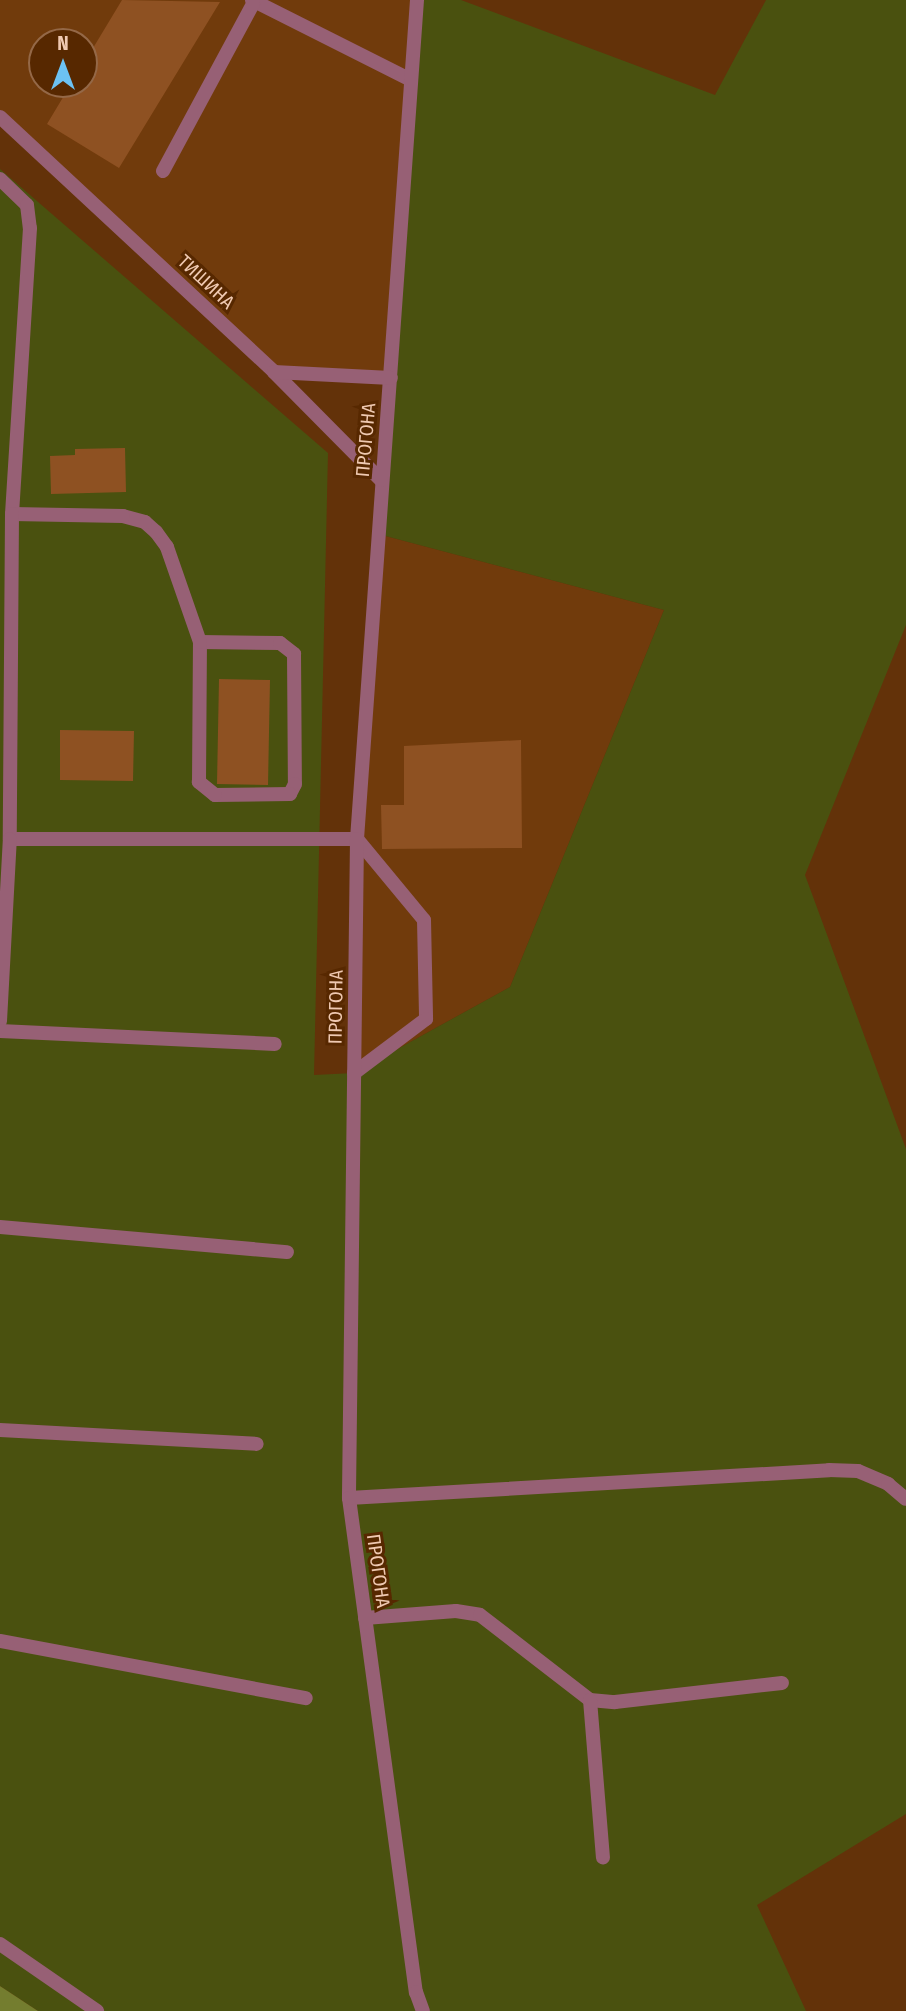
<!DOCTYPE html>
<meta charset="utf-8">
<style>
body{margin:0}
#map{position:relative;width:906px;height:2011px;overflow:hidden;background:#633209;font-family:"Fira Sans Condensed",sans-serif}
div>[style]{position:absolute}
.built>*{inset:0;background:#713b0c}
.green>*{inset:0;background:#4a510f}
.forest>*{inset:0;background:#747d2f}
.building>*{inset:0;background:#8e5122}
.service>*{height:14px;margin:-7px;padding:0 7px;transform-origin:7px;border-radius:7px;background:#976075}
.minor>*{height:14px;margin:-7px;padding:0 7px;transform-origin:7px;border-radius:7px;background:#976075}
span{translate:-50% -50%;white-space:nowrap;text-align:center;line-height:1.15;-webkit-text-stroke:6px #572800;paint-order:stroke}
.street-label{font-size:19px;color:#efc9b1}
.north{position:absolute;left:28px;top:28px;width:70px;height:70px;box-sizing:border-box;background:#572800;border:2px solid #946847;border-radius:50%;rotate:0deg;font-size:19px;font-weight:700;line-height:28px;text-align:center;color:#efc9b1}
.north::after{content:'';display:block;margin:auto;width:24px;height:32px;background:#6cc2f3;clip-path:polygon(50% 0,100% 100%,50% 72%,0 100%)}
</style>
<div id="map">
<div class="built">
<div style="clip-path:polygon(evenodd,0 0,417px 0,391px 378px,274px 372px,0 117px,0 0,42px 42px,84px 42px,84px 84px,42px 84px,42px 42px)"></div>
<div style="clip-path:polygon(378px 534px,664px 610px,510px 987px,354px 1073px,357px 839px)"></div>
</div>
<div class="green">
<div style="clip-path:polygon(417px 0,461px 0,715px 95px,766px 0,906px 0,906px 625px,805px 875px,906px 1149px,906px 1814px,757px 1905px,806px 2011px,38px 2011px,0 1986px,0 169px,328px 453px,314px 1075px,354px 1073px,510px 987px,664px 610px,378px 534px)"></div>
</div>
<div class="forest">
<div style="clip-path:polygon(0 1986px,38px 2011px,0 2011px)"></div>
</div>
<div class="building">
<div style="clip-path:polygon(122px 0,220px 2px,119px 168px,47px 124px,71px 84px,84px 84px,84px 63px)"></div>
<div style="clip-path:polygon(125px 448px,126px 492px,51px 494px,50px 456px,75px 455px,75px 449px)"></div>
<div style="clip-path:polygon(219px 679px,270px 680px,268px 785px,217px 784px)"></div>
<div style="clip-path:polygon(60px 730px,134px 731px,133px 781px,60px 780px)"></div>
<div style="clip-path:polygon(521px 740px,522px 848px,382px 849px,381px 805px,404px 805px,404px 746px)"></div>
</div>
<div class="service">
<div style="left:252px;top:0;width:178px;rotate:26.7deg"></div>
<div style="left:163px;top:171px;width:190px;rotate:-61.7deg"></div>
<div style="left:0;top:179px;width:37px;rotate:44deg"></div>
<div style="left:27px;top:205px;width:23px;rotate:83deg"></div>
<div style="left:30px;top:228px;width:287px;rotate:93.6deg"></div>
<div style="left:200px;top:642px;width:80px;rotate:0.7deg"></div>
<div style="left:280px;top:643px;width:18px;rotate:38deg"></div>
<div style="left:294px;top:654px;width:130px;rotate:89.6deg"></div>
<div style="left:295px;top:784px;width:11px;rotate:117deg"></div>
<div style="left:290px;top:794px;width:75px;rotate:179.2deg"></div>
<div style="left:215px;top:795px;width:21px;rotate:-141deg"></div>
<div style="left:199px;top:782px;width:140px;rotate:-89.6deg"></div>
<div style="left:200px;top:642px;width:101px;rotate:-109.2deg"></div>
<div style="left:167px;top:547px;width:19px;rotate:-126deg"></div>
<div style="left:156px;top:532px;width:15px;rotate:-138deg"></div>
<div style="left:145px;top:522px;width:23px;rotate:-165deg"></div>
<div style="left:123px;top:516px;width:111px;rotate:-179deg"></div>
<div style="left:12px;top:514px;width:325px;rotate:90.4deg"></div>
<div style="left:10px;top:839px;width:347px"></div>
<div style="left:357px;top:839px;width:105px;rotate:50.4deg"></div>
<div style="left:424px;top:920px;width:99px;rotate:88.8deg"></div>
<div style="left:426px;top:1019px;width:90px;rotate:143.1deg"></div>
<div style="left:0;top:1021px;width:182px;rotate:-86.9deg"></div>
<div style="left:0;top:1031px;width:275px;rotate:2.7deg"></div>
<div style="left:0;top:1227px;width:288px;rotate:5deg"></div>
<div style="left:0;top:1430px;width:257px;rotate:3.1deg"></div>
<div style="left:365px;top:1618px;width:91px;rotate:-4.4deg"></div>
<div style="left:456px;top:1611px;width:24px;rotate:9deg"></div>
<div style="left:480px;top:1615px;width:139px;rotate:37.7deg"></div>
<div style="left:590px;top:1700px;width:25px;rotate:5deg"></div>
<div style="left:615px;top:1702px;width:168px;rotate:-6.5deg"></div>
<div style="left:0;top:1641px;width:311px;rotate:10.6deg"></div>
<div style="left:590px;top:1700px;width:158px;rotate:85.3deg"></div>
<div style="left:0;top:1944px;width:118px;rotate:34.6deg"></div>
</div>
<div class="minor">
<div style="left:417px;top:0;width:841px;rotate:94.09deg"></div>
<div style="left:357px;top:839px;width:659px;rotate:90.7deg"></div>
<div style="left:349px;top:1498px;width:499px;rotate:82.3deg"></div>
<div style="left:416px;top:1992px;width:20px;rotate:70deg"></div>
<div style="left:0;top:117px;width:374px;rotate:42.9deg"></div>
<div style="left:274px;top:372px;width:152px;rotate:45.3deg"></div>
<div style="left:274px;top:372px;width:117px;rotate:2.9deg"></div>
<div style="left:349px;top:1498px;width:481px;rotate:-3.3deg"></div>
<div style="left:829px;top:1470px;width:29px;rotate:2deg"></div>
<div style="left:858px;top:1471px;width:33px;rotate:23deg"></div>
<div style="left:888px;top:1484px;width:23px;rotate:40deg"></div>
</div>
<div class="street-label">
<span style="left:206px;top:282px;rotate:43deg">ТИШИНА</span>
<span style="left:366px;top:440px;rotate:-85deg">ПРОГОНА</span>
<span style="left:336px;top:1007px;rotate:-89deg">ПРОГОНА</span>
<span style="left:378px;top:1571px;rotate:82deg">ПРОГОНА</span>
</div>
<div class="north">N</div>
</div>
